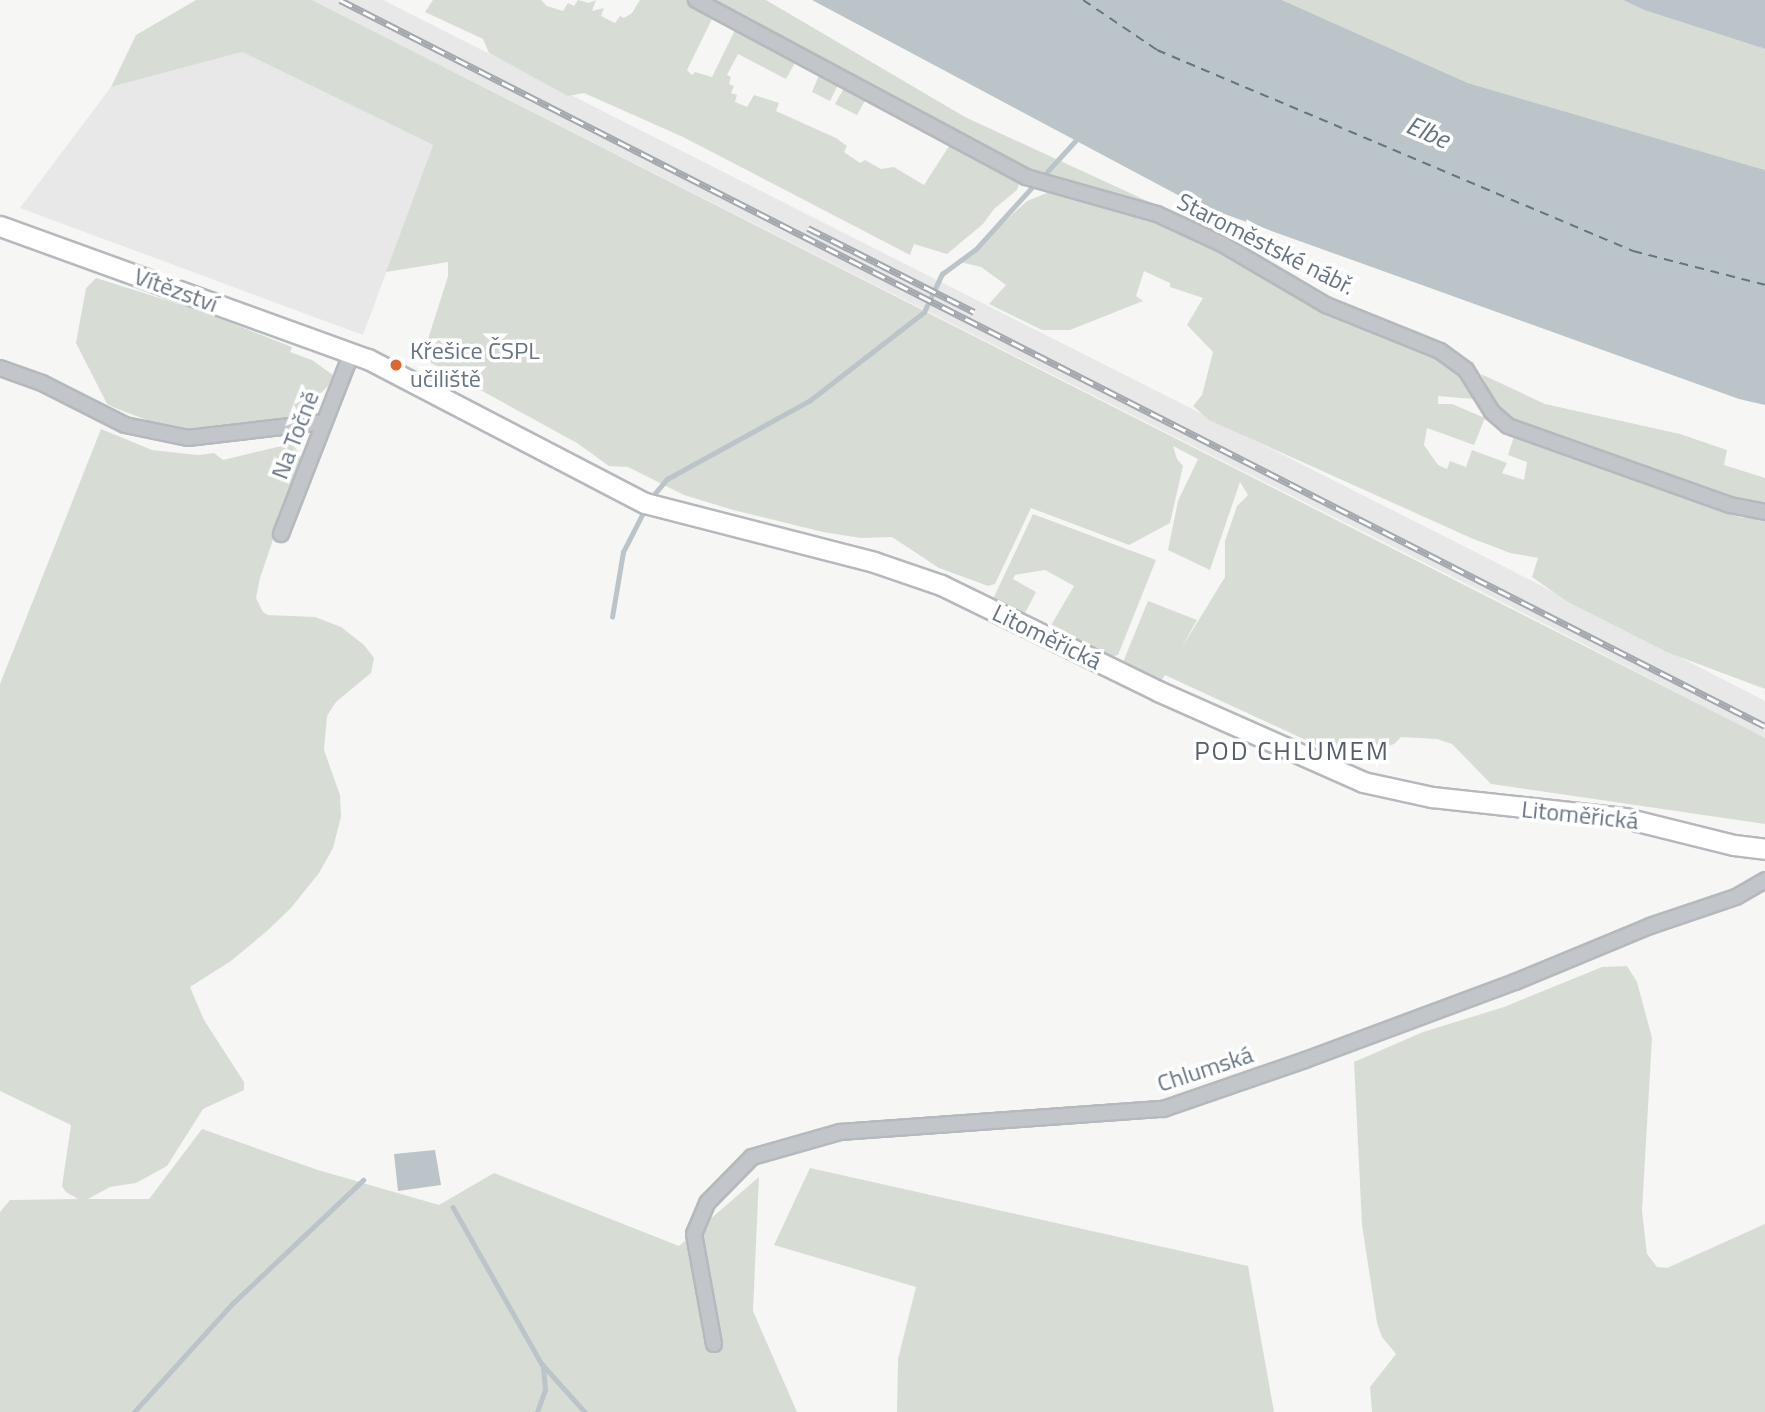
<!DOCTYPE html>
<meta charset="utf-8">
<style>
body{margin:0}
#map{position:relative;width:1765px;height:1412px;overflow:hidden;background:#f6f7f4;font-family:"Titillium Web",sans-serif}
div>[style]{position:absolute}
.built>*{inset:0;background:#e7e8e7}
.green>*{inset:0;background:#d7ddd5}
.water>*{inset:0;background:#bac4c9}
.stream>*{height:4.5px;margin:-2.25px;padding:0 2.25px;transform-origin:2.25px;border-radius:2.25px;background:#bac4c9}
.ferry>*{height:2px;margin-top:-1px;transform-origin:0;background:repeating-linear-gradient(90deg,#63757f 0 9px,transparent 0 16px)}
.roads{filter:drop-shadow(2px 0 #b5b9bd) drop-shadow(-2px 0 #b5b9bd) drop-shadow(0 2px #b5b9bd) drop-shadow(0 -2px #b5b9bd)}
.street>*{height:14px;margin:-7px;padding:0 7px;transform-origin:7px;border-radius:7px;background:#c2c5c9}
.secondary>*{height:19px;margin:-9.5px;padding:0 9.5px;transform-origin:9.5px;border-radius:9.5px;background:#fff}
.rail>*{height:7px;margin-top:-3.5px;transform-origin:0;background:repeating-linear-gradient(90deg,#fff 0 13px,#a3a8ae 0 26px);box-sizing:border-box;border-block:2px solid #a3a8ae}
.dots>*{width:19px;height:19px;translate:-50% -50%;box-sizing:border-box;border:4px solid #fff;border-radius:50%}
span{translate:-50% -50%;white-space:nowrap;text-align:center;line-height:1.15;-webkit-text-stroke:7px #fff;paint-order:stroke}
.street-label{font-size:24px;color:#677483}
.poi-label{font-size:24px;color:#677483}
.left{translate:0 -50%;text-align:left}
.water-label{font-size:26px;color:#63757f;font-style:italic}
.neighbourhood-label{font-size:26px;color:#555e69;letter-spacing:2px}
</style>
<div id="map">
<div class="built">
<div style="clip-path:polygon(312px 0,383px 0,1501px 565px,1765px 701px,1765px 738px,1486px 594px)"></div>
<div style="clip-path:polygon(242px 52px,433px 145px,363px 335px,20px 208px,111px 87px)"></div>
</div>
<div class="green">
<div style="clip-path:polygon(196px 0,312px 0,1748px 729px,1765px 738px,1765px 824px,1491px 784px,1452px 744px,1437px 739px,1401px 737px,1394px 744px,1365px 754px,1323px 748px,1165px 675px,1162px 680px,1123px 662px,1148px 601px,1197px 620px,1181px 649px,1225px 577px,1225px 541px,1237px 506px,1248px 495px,1240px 482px,1210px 570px,1168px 550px,1178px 501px,1198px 459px,1173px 446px,1177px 459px,1183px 466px,1170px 523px,1129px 545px,1031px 508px,995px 584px,988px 586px,939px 568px,892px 537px,861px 538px,823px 532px,733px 510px,684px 495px,628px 467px,609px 466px,577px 443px,422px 358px,448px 276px,448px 262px,386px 272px,433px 145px,242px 52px,111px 87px,136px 35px)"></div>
<div style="clip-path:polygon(433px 0,541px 0,547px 6px,563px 11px,568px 3px,574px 6px,578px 0,589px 3px,596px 0,592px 11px,604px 8px,601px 16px,615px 23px,620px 16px,624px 18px,632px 13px,640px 0,689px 0,715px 13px,687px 70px,692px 75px,695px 72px,712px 77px,737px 26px,796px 61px,786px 79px,738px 54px,727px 75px,731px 77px,729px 84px,734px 86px,731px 93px,737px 95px,735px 102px,747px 107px,754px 95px,779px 103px,776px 111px,836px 138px,847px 146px,844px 152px,860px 163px,865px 160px,881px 169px,894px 167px,924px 185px,951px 143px,1020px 181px,1017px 190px,994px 209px,983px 224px,947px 254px,914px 244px,910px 255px,683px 137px,584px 93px,568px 96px,489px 53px,483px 39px,425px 12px)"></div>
<div style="clip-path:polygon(708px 0,766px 0,965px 117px,1169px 211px,1078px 187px,986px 151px)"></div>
<div style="clip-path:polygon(1282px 0,1623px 0,1644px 10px,1765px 49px,1765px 170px,1468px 83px)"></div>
<div style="clip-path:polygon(819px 75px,838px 85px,830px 101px,812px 92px)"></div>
<div style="clip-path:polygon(844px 88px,866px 99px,857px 115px,835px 104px)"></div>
<div style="clip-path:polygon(1052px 191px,1139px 214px,1193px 235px,1306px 304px,1349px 325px,1383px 330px,1454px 362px,1476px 393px,1473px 399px,1438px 396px,1438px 404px,1452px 404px,1485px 418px,1474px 445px,1427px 428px,1424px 445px,1438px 465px,1447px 469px,1450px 461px,1466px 467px,1472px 450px,1507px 463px,1502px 473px,1524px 480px,1527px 462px,1508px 455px,1515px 433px,1743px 518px,1745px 515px,1765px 517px,1765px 689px,1669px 653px,1568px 602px,1532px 577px,1538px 558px,1510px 553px,1471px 538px,1209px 420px,1193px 406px,1202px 395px,1213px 352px,1187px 325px,1203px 298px,1170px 287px,1170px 283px,1144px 271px,1136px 296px,1143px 301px,1070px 330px,1042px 330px,989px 304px,1006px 285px,981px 267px,960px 262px,1027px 201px)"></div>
<div style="clip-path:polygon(96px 278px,198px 310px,292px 347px,290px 352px,312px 360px,333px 375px,328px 386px,300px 414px,286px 422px,200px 434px,160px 425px,115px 408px,107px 404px,76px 343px,86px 288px)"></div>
<div style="clip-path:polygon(1481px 374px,1545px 404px,1680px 434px,1727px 450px,1724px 465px,1765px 478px,1765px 509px,1750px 507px,1513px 422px,1499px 409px)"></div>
<div style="clip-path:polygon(101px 429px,152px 450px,198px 455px,214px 453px,223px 460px,290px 444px,294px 446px,301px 457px,260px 578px,256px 598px,263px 612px,268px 615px,315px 617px,341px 627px,364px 645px,374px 658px,371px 673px,336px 702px,327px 716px,324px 750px,340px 795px,341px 817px,333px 848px,319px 873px,291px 908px,267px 931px,231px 961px,190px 987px,204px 1020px,244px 1082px,244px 1090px,203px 1109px,167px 1166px,136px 1183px,110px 1187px,88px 1199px,149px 1199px,202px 1129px,318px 1170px,439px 1205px,494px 1173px,679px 1246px,759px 1177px,753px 1311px,797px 1412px,0 1412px,0 1212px,10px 1200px,78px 1199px,66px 1192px,62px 1186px,71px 1125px,0 1091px,0 684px)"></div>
<div style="clip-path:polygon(1033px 514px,1156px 560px,1118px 655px,1110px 657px,1050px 627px,1074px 586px,1045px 570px,1015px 575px,1013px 579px,1036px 592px,1024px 615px,993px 599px)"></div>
<div style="clip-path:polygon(1627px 966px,1637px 982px,1652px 1038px,1642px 1211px,1647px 1254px,1657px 1267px,1667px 1268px,1765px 1224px,1765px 1412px,1372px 1412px,1370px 1387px,1396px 1354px,1382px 1337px,1377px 1323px,1362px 1225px,1354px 1062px,1423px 1032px,1504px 1007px,1602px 967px)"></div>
<div style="clip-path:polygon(810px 1168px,1248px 1266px,1274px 1412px,897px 1412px,898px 1359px,916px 1287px,774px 1245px)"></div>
</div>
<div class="water">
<div style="clip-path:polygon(812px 0,1282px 0,1468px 83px,1765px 170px,1765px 405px,1739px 399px,1191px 202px)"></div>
<div style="clip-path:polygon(1623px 0,1765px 0,1765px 49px,1644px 10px)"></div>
<div style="clip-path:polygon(435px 1150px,441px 1185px,398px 1191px,394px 1154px)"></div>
</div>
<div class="stream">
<div style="left:1047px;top:172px;width:45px;rotate:-47.7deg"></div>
<div style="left:651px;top:498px;width:25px;rotate:-50deg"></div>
<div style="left:667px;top:479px;width:162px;rotate:-28.8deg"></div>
<div style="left:809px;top:401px;width:145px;rotate:-37.7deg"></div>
<div style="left:924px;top:312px;width:42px;rotate:-64.7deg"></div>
<div style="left:942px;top:274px;width:42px;rotate:-36.3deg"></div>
<div style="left:976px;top:249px;width:88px;rotate:-47.8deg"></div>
<div style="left:612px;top:617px;width:66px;rotate:-80.4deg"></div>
<div style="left:623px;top:552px;width:48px;rotate:-62.9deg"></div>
<div style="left:453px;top:1207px;width:180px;rotate:60.5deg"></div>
<div style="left:542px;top:1364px;width:64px;rotate:48.1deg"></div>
<div style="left:134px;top:1412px;width:147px;rotate:-47.8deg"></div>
<div style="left:233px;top:1303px;width:179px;rotate:-43.4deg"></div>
<div style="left:537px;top:1412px;width:23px;rotate:-70deg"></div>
<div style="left:545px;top:1390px;width:25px;rotate:-95deg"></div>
</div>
<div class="ferry">
<div style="left:1083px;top:0;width:89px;rotate:34deg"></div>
<div style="left:1157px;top:50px;width:517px;rotate:22.89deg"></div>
<div style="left:1633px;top:251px;width:136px;rotate:14.4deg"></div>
</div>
<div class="roads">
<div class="street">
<div style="left:696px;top:0;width:374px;rotate:28.2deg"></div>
<div style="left:1026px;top:177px;width:136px;rotate:15.8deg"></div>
<div style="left:1157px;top:214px;width:72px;rotate:24.8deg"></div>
<div style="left:1222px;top:244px;width:121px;rotate:30.4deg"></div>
<div style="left:1326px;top:305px;width:123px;rotate:22deg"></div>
<div style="left:1440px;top:351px;width:32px;rotate:36deg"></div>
<div style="left:1466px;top:370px;width:49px;rotate:58.2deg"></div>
<div style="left:1492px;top:412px;width:21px;rotate:41deg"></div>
<div style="left:1508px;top:426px;width:236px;rotate:19.6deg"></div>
<div style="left:1730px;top:505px;width:36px;rotate:11deg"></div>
<div style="left:0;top:368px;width:45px;rotate:19.7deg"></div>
<div style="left:42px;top:383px;width:93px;rotate:26.8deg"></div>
<div style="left:125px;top:425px;width:64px;rotate:11.7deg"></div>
<div style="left:188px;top:438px;width:137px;rotate:-6.7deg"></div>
<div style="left:281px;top:534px;width:193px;rotate:-68.7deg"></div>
<div style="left:714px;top:1344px;width:112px;rotate:-100.3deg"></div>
<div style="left:694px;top:1234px;width:34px;rotate:-67deg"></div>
<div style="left:707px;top:1203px;width:64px;rotate:-45.6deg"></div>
<div style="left:752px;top:1157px;width:91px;rotate:-15.9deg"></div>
<div style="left:840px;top:1132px;width:324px;rotate:-4.1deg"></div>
<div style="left:1163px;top:1109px;width:150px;rotate:-19deg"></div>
<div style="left:1305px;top:1060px;width:224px;rotate:-20.4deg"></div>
<div style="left:1515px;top:982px;width:146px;rotate:-22.5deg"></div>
<div style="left:1650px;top:926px;width:91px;rotate:-18.6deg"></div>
<div style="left:1736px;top:897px;width:34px;rotate:-30deg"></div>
</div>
<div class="secondary">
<div style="left:0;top:226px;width:391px;rotate:19.9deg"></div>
<div style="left:368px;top:359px;width:312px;rotate:27.5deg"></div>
<div style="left:645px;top:503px;width:236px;rotate:14.4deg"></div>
<div style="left:874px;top:562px;width:71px;rotate:18.9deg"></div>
<div style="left:941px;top:585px;width:242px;rotate:26deg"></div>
<div style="left:1158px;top:691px;width:224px;rotate:23.9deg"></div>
<div style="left:1363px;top:782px;width:71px;rotate:12.3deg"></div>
<div style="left:1432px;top:797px;width:194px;rotate:6.2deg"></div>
<div style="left:1625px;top:818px;width:112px;rotate:13.9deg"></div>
<div style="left:1734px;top:845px;width:31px;rotate:7deg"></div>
</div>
</div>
<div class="rail">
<div style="left:340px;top:0;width:1599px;rotate:27deg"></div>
<div style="left:808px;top:228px;width:186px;rotate:26.8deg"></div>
</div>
<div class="dots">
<div style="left:396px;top:365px;background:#da6930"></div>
</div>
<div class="street-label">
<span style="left:1266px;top:244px;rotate:27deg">Staroměstské nábř.</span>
<span style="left:176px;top:290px;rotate:20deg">Vítězství</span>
<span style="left:295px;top:435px;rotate:-69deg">Na Točně</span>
<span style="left:1047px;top:637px;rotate:26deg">Litoměřická</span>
<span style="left:1580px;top:815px;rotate:6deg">Litoměřická</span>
<span style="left:1205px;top:1069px;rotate:-18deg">Chlumská</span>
</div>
<div class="poi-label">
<span class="left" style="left:410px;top:365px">Křešice ČSPL<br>učiliště</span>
</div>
<div class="water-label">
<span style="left:1428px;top:132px;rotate:23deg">Elbe</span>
</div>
<div class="neighbourhood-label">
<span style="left:1292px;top:751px">POD CHLUMEM</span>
</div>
</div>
